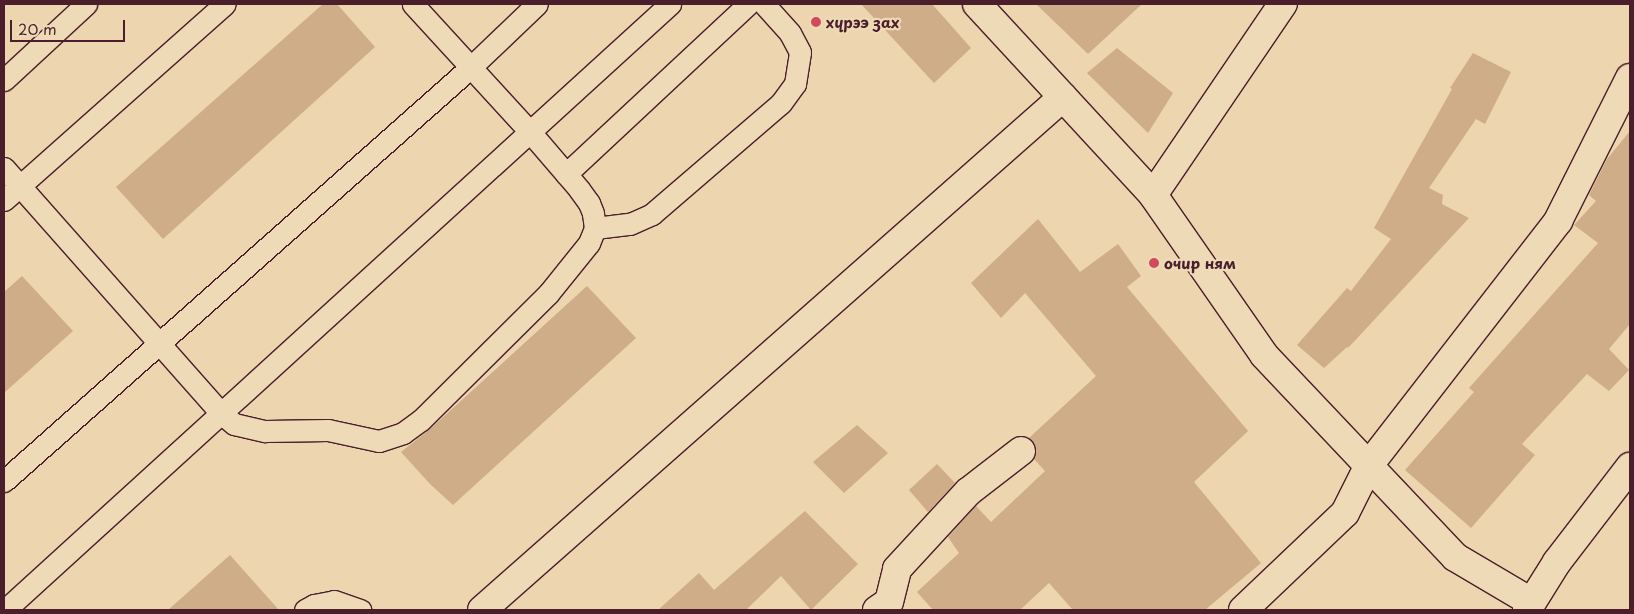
<!DOCTYPE html>
<meta charset="utf-8">
<style>
body{margin:0}
#map{position:relative;width:1634px;height:614px;overflow:hidden;background:#edd5af;font-family:"Playpen Sans",sans-serif}
div>[style]{position:absolute}
.building>*{inset:0;background:#cead88}
.roads{filter:drop-shadow(1px 0 #4a1f2b) drop-shadow(-1px 0 #4a1f2b) drop-shadow(0 1px #4a1f2b) drop-shadow(0 -1px #4a1f2b)}
.service>*{height:21px;margin:-10.5px;padding:0 10.5px;transform-origin:10.5px;border-radius:10.5px;background:#efdab8}
.minor>*{height:28px;margin:-14px;padding:0 14px;transform-origin:14px;border-radius:14px;background:#efdab8}
.secondary>*{height:28px;margin:-14px;padding:0 14px;transform-origin:14px;border-radius:14px;background:#efdab8}
.dots>*{width:14px;height:14px;translate:-50% -50%;box-sizing:border-box;border:2px solid #efdab8;border-radius:50%}
span{translate:-50% -50%;white-space:nowrap;text-align:center;line-height:1.15;-webkit-text-stroke:4.5px #efdab8;paint-order:stroke}
.poi-label{font-size:15px;color:#4a1f2b;font-weight:700}
.left{translate:0 -50%;text-align:left}
.frame{position:absolute;inset:0;border:5px solid #4a1f2b;pointer-events:none}
.scale{position:absolute;left:10px;top:20px;width:115px;height:22px;box-sizing:border-box;border:2px solid #4a1f2b;border-top:0;padding-left:6px;font-size:15px;line-height:18px;white-space:nowrap;color:#4a1f2b;-webkit-text-stroke:4px #efdab8;paint-order:stroke}
</style>
<div id="map">
<div class="building">
<div style="clip-path:polygon(323px 4px,337px 4px,375px 47px,163px 239px,116px 187px)"></div>
<div style="clip-path:polygon(861px 4px,932px 4px,971px 48px,934px 83px)"></div>
<div style="clip-path:polygon(1036px 4px,1142px 4px,1088px 54px)"></div>
<div style="clip-path:polygon(1117px 48px,1173px 93px,1148px 133px,1087px 73px)"></div>
<div style="clip-path:polygon(1473px 53px,1511px 72px,1485px 124px,1476px 119px,1429px 188px,1443px 195px,1442px 204px,1469px 218px,1348px 348px,1347px 347px,1324px 368px,1297px 345px,1347px 288px,1351px 291px,1391px 239px,1374px 228px,1452px 89px,1450px 88px)"></div>
<div style="clip-path:polygon(1630px 131px,1630px 324px,1609px 349px,1629px 370px,1609px 391px,1587px 374px,1522px 444px,1535px 455px,1471px 528px,1405px 470px,1474px 392px,1469px 388px,1598px 243px,1574px 225px,1596px 201px,1589px 195px,1607px 159px)"></div>
<div style="clip-path:polygon(1038px 219px,1080px 272px,1118px 244px,1141px 276px,1127px 287px,1248px 431px,1194px 482px,1261px 563px,1205px 610px,1073px 610px,1049px 583px,1020px 610px,933px 610px,917px 592px,959px 553px,948px 537px,976px 506px,991px 522px,1045px 471px,1034px 459px,1036px 448px,1029px 438px,1096px 376px,1025px 293px,1001px 318px,971px 283px)"></div>
<div style="clip-path:polygon(22px 276px,73px 331px,4px 393px,4px 292px)"></div>
<div style="clip-path:polygon(587px 286px,636px 338px,453px 505px,430px 484px,401px 452px,430px 429px)"></div>
<div style="clip-path:polygon(857px 425px,888px 453px,844px 493px,813px 462px)"></div>
<div style="clip-path:polygon(937px 464px,955px 483px,928px 512px,909px 490px)"></div>
<div style="clip-path:polygon(805px 511px,858px 564px,811px 610px,781px 576px,746px 610px,658px 610px,699px 573px,714px 590px)"></div>
<div style="clip-path:polygon(230px 555px,279px 610px,168px 610px)"></div>
</div>
<div class="roads">
<div class="service">
<div style="left:4px;top:80px;width:112px;rotate:-42.8deg"></div>
<div style="left:4px;top:168px;width:329px;rotate:48.5deg"></div>
<div style="left:222px;top:414px;width:16px;rotate:40deg"></div>
<div style="left:234px;top:424px;width:32px;rotate:13deg"></div>
<div style="left:265px;top:431px;width:63px;rotate:-0.9deg"></div>
<div style="left:328px;top:430px;width:52px;rotate:12.2deg"></div>
<div style="left:379px;top:441px;width:25px;rotate:-18deg"></div>
<div style="left:403px;top:433px;width:22px;rotate:-36deg"></div>
<div style="left:421px;top:420px;width:179px;rotate:-44.8deg"></div>
<div style="left:548px;top:294px;width:65px;rotate:-51.2deg"></div>
<div style="left:589px;top:243px;width:16px;rotate:-68deg"></div>
<div style="left:595px;top:228px;width:15px;rotate:-98deg"></div>
<div style="left:593px;top:213px;width:11px;rotate:-112deg"></div>
<div style="left:589px;top:203px;width:17px;rotate:-126deg"></div>
<div style="left:579px;top:189px;width:74px;rotate:-130.6deg"></div>
<div style="left:531px;top:133px;width:175px;rotate:-132.5deg"></div>
<div style="left:566px;top:174px;width:249px;rotate:-43deg"></div>
<div style="left:4px;top:200px;width:295px;rotate:-41.6deg"></div>
<div style="left:595px;top:228px;width:35px;rotate:-7deg"></div>
<div style="left:630px;top:224px;width:24px;rotate:-24deg"></div>
<div style="left:652px;top:214px;width:170px;rotate:-40.7deg"></div>
<div style="left:781px;top:103px;width:24px;rotate:-54deg"></div>
<div style="left:795px;top:84px;width:32px;rotate:-81deg"></div>
<div style="left:800px;top:52px;width:21px;rotate:-118deg"></div>
<div style="left:790px;top:33px;width:39px;rotate:-132deg"></div>
<div style="left:4px;top:481px;width:624px;rotate:-41.56deg"></div>
<div style="left:471px;top:67px;width:91px;rotate:-43.7deg"></div>
<div style="left:5px;top:610px;width:900px;rotate:-42.34deg"></div>
<div style="left:305px;top:610px;width:10px;rotate:-29deg"></div>
<div style="left:314px;top:605px;width:20px;rotate:-11deg"></div>
<div style="left:334px;top:601px;width:28px;rotate:19deg"></div>
</div>
<div class="minor">
<div style="left:977px;top:4px;width:260px;rotate:47.3deg"></div>
<div style="left:1153px;top:195px;width:195px;rotate:55.2deg"></div>
<div style="left:1264px;top:355px;width:278px;rotate:46.6deg"></div>
<div style="left:1455px;top:557px;width:88px;rotate:30.6deg"></div>
<div style="left:1153px;top:195px;width:231px;rotate:-55.8deg"></div>
<div style="left:482px;top:610px;width:775px;rotate:-41.44deg"></div>
<div style="left:877px;top:610px;width:14px;rotate:-34deg"></div>
<div style="left:889px;top:602px;width:34px;rotate:-76deg"></div>
<div style="left:897px;top:569px;width:105px;rotate:-47.3deg"></div>
<div style="left:968px;top:492px;width:67px;rotate:-37.7deg"></div>
<div style="left:1243px;top:610px;width:141px;rotate:-43.6deg"></div>
<div style="left:1345px;top:513px;width:54px;rotate:-63.4deg"></div>
<div style="left:1369px;top:465px;width:309px;rotate:-52.2deg"></div>
<div style="left:1558px;top:221px;width:160px;rotate:-63.3deg"></div>
</div>
<div class="secondary">
<div style="left:1527px;top:610px;width:57px;rotate:-58deg"></div>
<div style="left:1557px;top:562px;width:120px;rotate:-52.5deg"></div>
</div>
</div>
<div class="dots">
<div style="left:816px;top:22px;background:#d1495b"></div>
<div style="left:1154px;top:263px;background:#d1495b"></div>
</div>
<div class="poi-label">
<span class="left" style="left:826px;top:22px">хүрээ зах</span>
<span class="left" style="left:1164px;top:263px">очир ням</span>
</div>
<div class="frame"></div>
<div class="scale">20 m</div>
</div>
